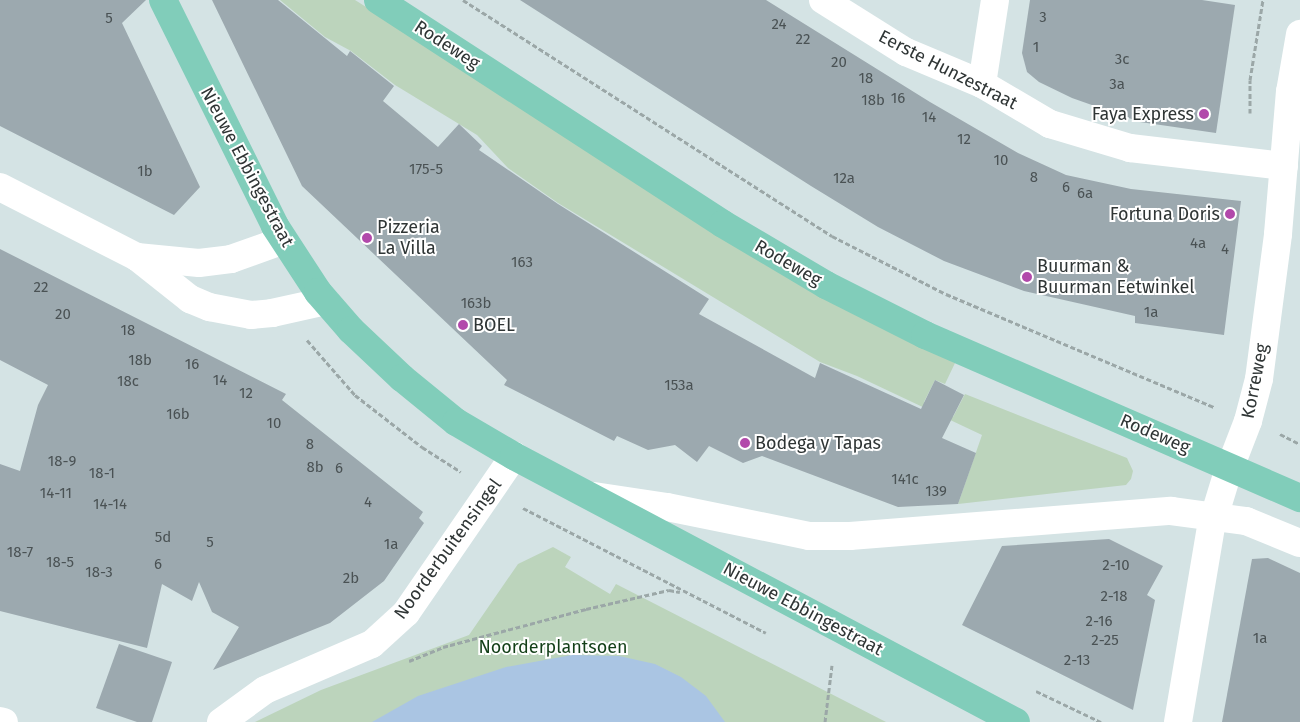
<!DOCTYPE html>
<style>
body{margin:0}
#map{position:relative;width:1300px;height:722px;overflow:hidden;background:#d4e3e4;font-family:"Fira Sans",sans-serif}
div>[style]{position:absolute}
.green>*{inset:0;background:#bcd4bc}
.water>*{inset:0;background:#aac5e3}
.building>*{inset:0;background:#9ca9af}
.path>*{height:3px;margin-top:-1.5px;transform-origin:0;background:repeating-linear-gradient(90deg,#9ba7a7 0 5px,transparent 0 7.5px)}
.minor>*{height:28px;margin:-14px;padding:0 14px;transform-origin:14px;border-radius:14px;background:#fff}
.major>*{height:28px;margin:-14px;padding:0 14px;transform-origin:14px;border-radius:14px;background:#81cdba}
.dots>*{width:14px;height:14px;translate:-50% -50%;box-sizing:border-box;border:2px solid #fff;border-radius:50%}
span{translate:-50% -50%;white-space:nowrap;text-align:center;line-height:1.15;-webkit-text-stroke:4px #fff;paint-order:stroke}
.number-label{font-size:15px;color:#4a5254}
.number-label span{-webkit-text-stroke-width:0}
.street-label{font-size:18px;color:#2f3535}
.poi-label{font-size:18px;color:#2f3535}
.right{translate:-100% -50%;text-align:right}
.left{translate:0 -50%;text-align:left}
.park-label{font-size:18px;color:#133f18}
</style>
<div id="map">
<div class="green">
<div style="clip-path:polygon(280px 0,355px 0,821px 293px,955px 363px,945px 384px,935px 380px,924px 402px,953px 417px,965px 394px,1127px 458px,1133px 471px,1131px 479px,1126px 485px,958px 504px,982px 435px,857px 376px,820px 362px,558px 203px,508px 168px,477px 135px,395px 85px,351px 51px,325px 37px)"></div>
<div style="clip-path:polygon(553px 547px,571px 557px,565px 567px,610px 594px,616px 584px,886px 722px,255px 722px,321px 690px,469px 635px,518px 564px)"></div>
</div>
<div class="water">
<div style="clip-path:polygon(572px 655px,619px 656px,655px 664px,681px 677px,706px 696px,725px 722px,372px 722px,418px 696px,506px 667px)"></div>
</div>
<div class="building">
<div style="clip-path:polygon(0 0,146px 0,122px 23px,200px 187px,174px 215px,0 126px)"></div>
<div style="clip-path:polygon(212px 0,278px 0,347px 56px,350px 51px,394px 86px,383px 101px,438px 147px,459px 124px,482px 146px,479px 150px,558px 204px,709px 299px,699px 314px,815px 378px,820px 363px,921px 409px,935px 380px,964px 395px,942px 438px,976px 453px,958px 504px,898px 507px,762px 456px,743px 463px,709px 446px,697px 462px,675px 445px,648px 450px,617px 436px,614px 441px,504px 385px,507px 380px,302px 186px)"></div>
<div style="clip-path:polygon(520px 0,766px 0,930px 102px,1018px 153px,1066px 175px,1131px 189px,1241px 201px,1224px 335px,1135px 323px,1135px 316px,1024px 291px,944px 261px,878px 227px,811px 186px)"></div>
<div style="clip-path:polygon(1030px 0,1202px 0,1235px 5px,1216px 133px,1140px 122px,1072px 98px,1039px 82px,1027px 72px,1022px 53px)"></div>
<div style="clip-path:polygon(0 249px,286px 394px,282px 400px,423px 512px,419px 518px,424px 523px,384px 581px,330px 623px,213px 670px,239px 627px,212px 612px,199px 582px,192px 601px,162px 584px,147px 648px,0 611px,0 464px,20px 471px,38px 405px,48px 385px,0 360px)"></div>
<div style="clip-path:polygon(1109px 539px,1163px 566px,1147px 595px,1155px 600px,1133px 710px,962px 625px,1002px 546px)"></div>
<div style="clip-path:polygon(1268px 558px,1300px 573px,1300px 722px,1222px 722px,1252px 559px)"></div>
<div style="clip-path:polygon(119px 644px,172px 662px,152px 722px,137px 722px,96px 708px)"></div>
</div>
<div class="path">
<div style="left:463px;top:0;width:438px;rotate:32.6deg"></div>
<div style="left:832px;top:236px;width:128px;rotate:27deg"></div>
<div style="left:946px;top:294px;width:291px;rotate:22.9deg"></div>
<div style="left:1250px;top:113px;width:33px;rotate:-90deg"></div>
<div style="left:1250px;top:80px;width:81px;rotate:-80.8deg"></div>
<div style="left:307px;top:340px;width:73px;rotate:48.9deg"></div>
<div style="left:355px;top:395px;width:85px;rotate:37.8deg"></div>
<div style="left:422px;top:447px;width:46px;rotate:32.7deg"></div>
<div style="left:1280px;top:434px;width:22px;rotate:27deg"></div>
<div style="left:523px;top:508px;width:273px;rotate:27.2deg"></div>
<div style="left:409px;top:661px;width:37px;rotate:-22deg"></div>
<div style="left:443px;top:647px;width:148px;rotate:-14.9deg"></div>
<div style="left:586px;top:609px;width:85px;rotate:-12.9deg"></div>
<div style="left:669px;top:590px;width:11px;rotate:10deg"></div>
<div style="left:1036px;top:691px;width:72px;rotate:25.5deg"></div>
<div style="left:825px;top:722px;width:57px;rotate:-83deg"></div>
</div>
<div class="minor">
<div style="left:823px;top:0;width:98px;rotate:32.1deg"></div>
<div style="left:906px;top:52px;width:82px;rotate:22.8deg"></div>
<div style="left:982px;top:84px;width:79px;rotate:30.5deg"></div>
<div style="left:1050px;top:124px;width:84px;rotate:16.7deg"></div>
<div style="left:1130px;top:148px;width:155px;rotate:6.7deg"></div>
<div style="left:982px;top:84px;width:85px;rotate:-81.2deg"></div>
<div style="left:0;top:187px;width:154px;rotate:27.1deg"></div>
<div style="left:137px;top:257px;width:68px;rotate:38.4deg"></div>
<div style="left:190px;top:299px;width:21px;rotate:23deg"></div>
<div style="left:209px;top:307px;width:43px;rotate:10.8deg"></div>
<div style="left:251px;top:315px;width:21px;rotate:-5deg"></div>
<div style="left:272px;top:313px;width:55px;rotate:-12.5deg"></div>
<div style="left:137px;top:257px;width:62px;rotate:5.5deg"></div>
<div style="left:199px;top:263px;width:32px;rotate:-7deg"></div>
<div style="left:231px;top:259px;width:56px;rotate:-19.7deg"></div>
<div style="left:594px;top:496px;width:74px;rotate:8.6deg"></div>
<div style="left:667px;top:507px;width:145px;rotate:11.5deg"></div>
<div style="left:809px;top:536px;width:41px"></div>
<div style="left:850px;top:536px;width:322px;rotate:-4.5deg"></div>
<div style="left:1171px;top:511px;width:76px;rotate:7.6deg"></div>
<div style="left:1246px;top:521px;width:58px;rotate:22.2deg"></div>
<div style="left:0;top:721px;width:4px;rotate:14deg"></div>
<div style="left:221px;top:722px;width:54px;rotate:-36deg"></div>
<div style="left:265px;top:690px;width:116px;rotate:-23.3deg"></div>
<div style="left:372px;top:644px;width:46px;rotate:-42.4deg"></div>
<div style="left:406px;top:613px;width:191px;rotate:-55.5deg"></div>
<div style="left:1178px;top:722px;width:198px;rotate:-80.4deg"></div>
<div style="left:1211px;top:527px;width:51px;rotate:-73deg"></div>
<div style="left:1226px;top:478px;width:61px;rotate:-68.9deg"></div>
<div style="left:1248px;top:421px;width:43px;rotate:-75.3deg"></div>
<div style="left:1259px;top:379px;width:146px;rotate:-82.5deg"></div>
<div style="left:1278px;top:234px;width:143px;rotate:-85.2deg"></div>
<div style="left:1290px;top:92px;width:59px;rotate:-80.2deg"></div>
</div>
<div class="major">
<div style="left:163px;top:0;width:252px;rotate:63.6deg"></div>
<div style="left:275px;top:226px;width:79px;rotate:56.9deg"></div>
<div style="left:318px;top:292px;width:50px;rotate:49deg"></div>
<div style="left:351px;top:330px;width:70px;rotate:43.3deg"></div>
<div style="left:402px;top:378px;width:70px;rotate:39.2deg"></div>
<div style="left:456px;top:422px;width:67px;rotate:30.4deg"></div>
<div style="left:514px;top:456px;width:568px;rotate:27.92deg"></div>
<div style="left:378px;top:0;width:411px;rotate:33deg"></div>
<div style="left:723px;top:224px;width:120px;rotate:30.6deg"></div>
<div style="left:826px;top:285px;width:111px;rotate:26.8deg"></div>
<div style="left:925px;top:335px;width:409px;rotate:23.5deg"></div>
</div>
<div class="dots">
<div style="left:1204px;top:114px;background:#b249ab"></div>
<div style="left:1230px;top:214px;background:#b249ab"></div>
<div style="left:367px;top:238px;background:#b249ab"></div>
<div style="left:1027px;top:277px;background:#b249ab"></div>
<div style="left:463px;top:325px;background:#b249ab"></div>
<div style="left:745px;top:443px;background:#b249ab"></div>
</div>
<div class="number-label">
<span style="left:1043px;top:18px">3</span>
<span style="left:109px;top:19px">5</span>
<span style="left:779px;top:25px">24</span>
<span style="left:803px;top:40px">22</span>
<span style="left:1036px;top:48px">1</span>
<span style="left:1122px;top:60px">3c</span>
<span style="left:839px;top:63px">20</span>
<span style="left:866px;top:79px">18</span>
<span style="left:1117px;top:85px">3a</span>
<span style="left:898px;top:99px">16</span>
<span style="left:873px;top:101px">18b</span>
<span style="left:929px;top:118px">14</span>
<span style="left:964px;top:140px">12</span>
<span style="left:1001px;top:161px">10</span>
<span style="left:426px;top:170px">175-5</span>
<span style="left:145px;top:172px">1b</span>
<span style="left:1034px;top:178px">8</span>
<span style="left:844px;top:179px">12a</span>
<span style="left:1066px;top:188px">6</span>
<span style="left:1085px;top:194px">6a</span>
<span style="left:1198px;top:244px">4a</span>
<span style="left:1225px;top:250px">4</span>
<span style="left:522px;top:263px">163</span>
<span style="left:41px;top:288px">22</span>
<span style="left:476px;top:304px">163b</span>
<span style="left:1151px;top:313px">1a</span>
<span style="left:63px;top:315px">20</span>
<span style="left:128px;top:331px">18</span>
<span style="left:140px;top:361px">18b</span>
<span style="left:192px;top:365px">16</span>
<span style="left:220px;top:381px">14</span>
<span style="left:128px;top:382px">18c</span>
<span style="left:679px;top:386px">153a</span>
<span style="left:246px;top:394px">12</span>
<span style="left:178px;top:415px">16b</span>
<span style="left:274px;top:424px">10</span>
<span style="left:310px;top:445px">8</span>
<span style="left:62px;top:462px">18-9</span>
<span style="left:315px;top:468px">8b</span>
<span style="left:339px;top:469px">6</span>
<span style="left:102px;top:474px">18-1</span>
<span style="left:905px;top:480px">141c</span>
<span style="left:936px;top:492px">139</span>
<span style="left:56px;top:494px">14-11</span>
<span style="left:368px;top:503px">4</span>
<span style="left:110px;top:505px">14-14</span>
<span style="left:163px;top:538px">5d</span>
<span style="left:210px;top:543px">5</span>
<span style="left:391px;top:545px">1a</span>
<span style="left:20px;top:553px">18-7</span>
<span style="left:60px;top:563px">18-5</span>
<span style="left:158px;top:565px">6</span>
<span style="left:1116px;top:566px">2-10</span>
<span style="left:99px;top:573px">18-3</span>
<span style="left:351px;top:579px">2b</span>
<span style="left:1114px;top:597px">2-18</span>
<span style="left:1099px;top:622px">2-16</span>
<span style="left:1260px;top:639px">1a</span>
<span style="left:1105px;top:641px">2-25</span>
<span style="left:1077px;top:661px">2-13</span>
</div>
<div class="street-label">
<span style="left:447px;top:45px;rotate:33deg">Rodeweg</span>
<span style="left:948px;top:70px;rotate:27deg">Eerste Hunzestraat</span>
<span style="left:247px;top:167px;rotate:62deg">Nieuwe Ebbingestraat</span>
<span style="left:788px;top:263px;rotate:30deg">Rodeweg</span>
<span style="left:1255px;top:381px;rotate:-79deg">Korreweg</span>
<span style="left:1155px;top:434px;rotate:23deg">Rodeweg</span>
<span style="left:448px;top:549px;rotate:-54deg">Noorderbuitensingel</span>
<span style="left:803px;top:609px;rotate:28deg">Nieuwe Ebbingestraat</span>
</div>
<div class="poi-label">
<span class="right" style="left:1194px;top:114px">Faya Express</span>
<span class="right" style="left:1220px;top:214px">Fortuna Doris</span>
<span class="left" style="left:377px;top:238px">Pizzeria<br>La Villa</span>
<span class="left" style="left:1037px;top:277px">Buurman &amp;<br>Buurman Eetwinkel</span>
<span class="left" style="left:473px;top:325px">BOEL</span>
<span class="left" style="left:755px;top:443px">Bodega y Tapas</span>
</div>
<div class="park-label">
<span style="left:553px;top:647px">Noorderplantsoen</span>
</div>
</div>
